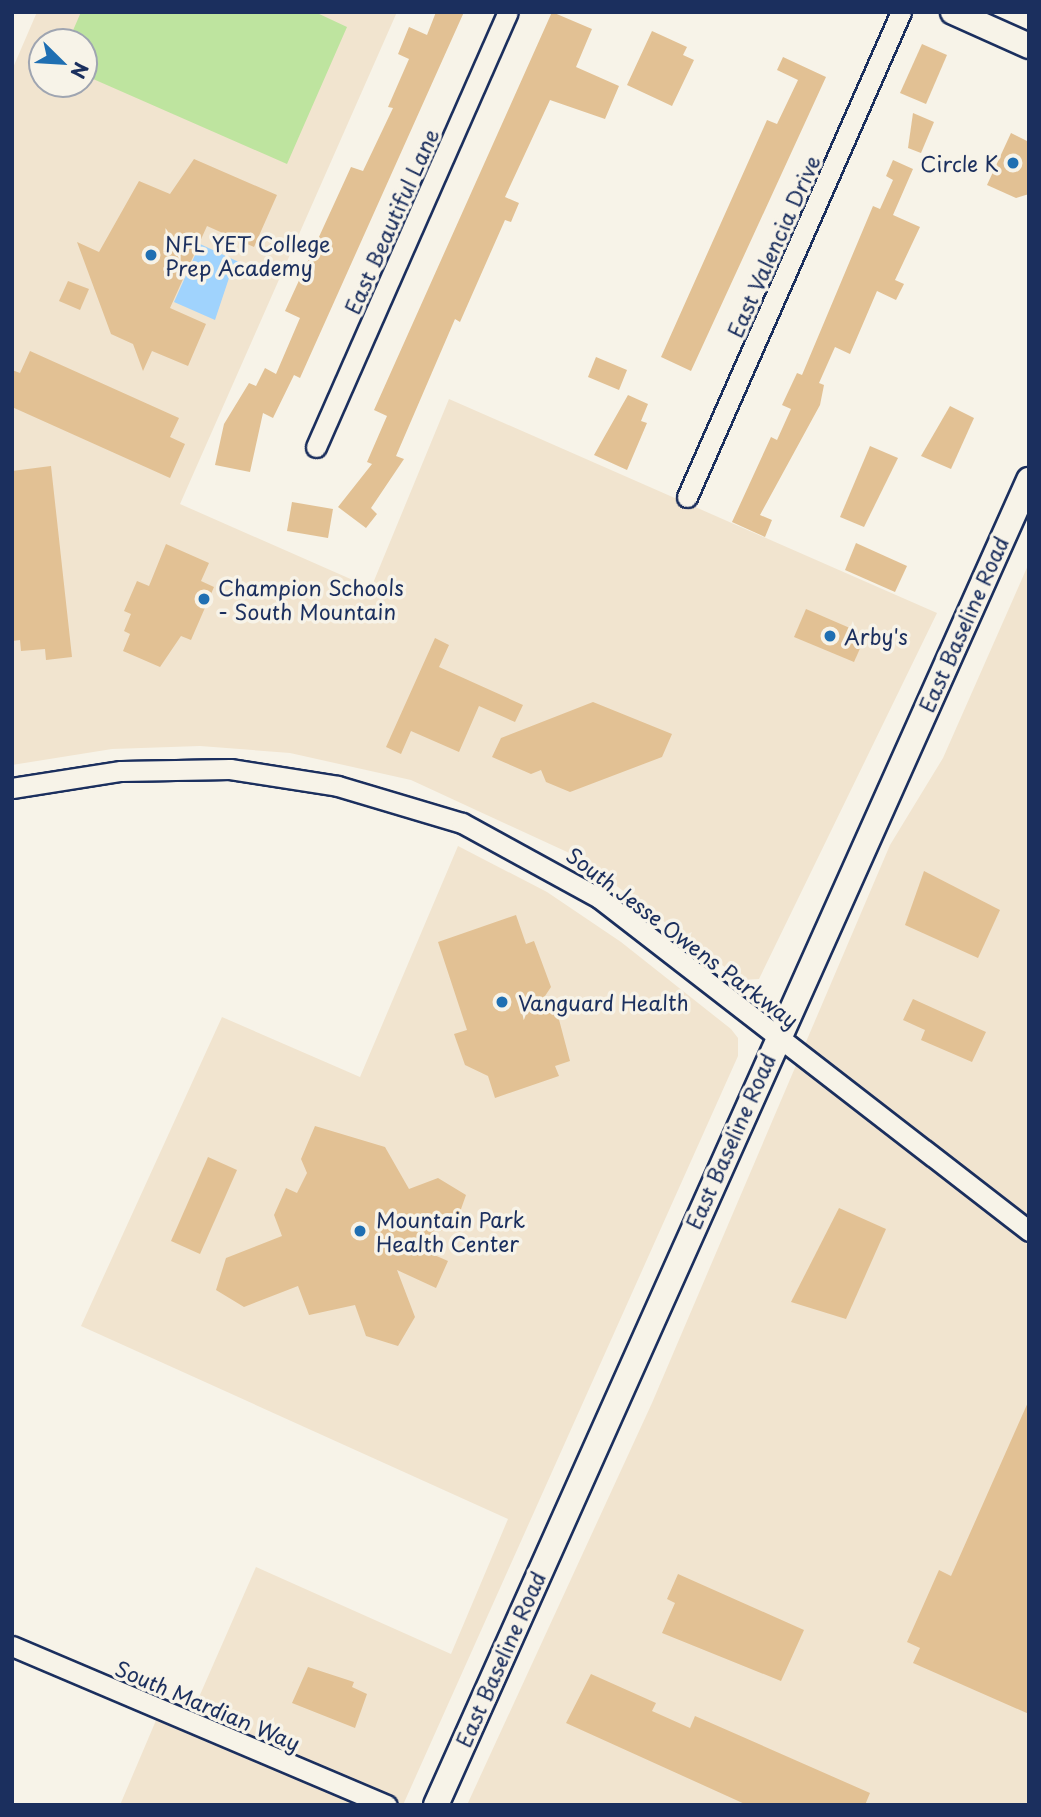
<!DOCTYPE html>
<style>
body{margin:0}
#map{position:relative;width:1041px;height:1817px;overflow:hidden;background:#f7f3e8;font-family:"Playpen Sans",sans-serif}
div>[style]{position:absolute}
.built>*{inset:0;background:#f1e4cf}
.green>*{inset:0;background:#bee49f}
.water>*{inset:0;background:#a0d3fd}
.building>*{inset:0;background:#e2c194}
.roads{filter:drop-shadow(2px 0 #1b2f5e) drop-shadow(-2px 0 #1b2f5e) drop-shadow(0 2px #1b2f5e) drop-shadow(0 -2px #1b2f5e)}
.minor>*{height:19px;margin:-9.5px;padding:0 9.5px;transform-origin:9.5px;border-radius:9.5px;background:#f7f3e8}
.major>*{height:24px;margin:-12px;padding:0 12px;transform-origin:12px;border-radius:12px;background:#f7f3e8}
.dots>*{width:19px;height:19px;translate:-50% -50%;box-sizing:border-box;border:4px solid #f7f3e8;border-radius:50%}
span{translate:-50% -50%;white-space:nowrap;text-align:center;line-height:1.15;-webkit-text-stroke:7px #f7f3e8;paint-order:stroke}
.poi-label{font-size:21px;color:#1b2f5e}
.right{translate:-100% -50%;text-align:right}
.left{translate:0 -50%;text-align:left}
.street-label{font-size:21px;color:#1b2f5e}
.frame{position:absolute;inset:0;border:14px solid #1b2f5e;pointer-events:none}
.north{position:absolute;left:28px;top:28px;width:70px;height:70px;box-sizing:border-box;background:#f7f3e8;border:2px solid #9fa5b1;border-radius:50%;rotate:114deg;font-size:19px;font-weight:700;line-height:28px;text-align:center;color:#1b2f5e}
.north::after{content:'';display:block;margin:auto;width:24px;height:32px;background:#1f6fb2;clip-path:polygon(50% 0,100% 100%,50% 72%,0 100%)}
</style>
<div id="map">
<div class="built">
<div style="clip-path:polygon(evenodd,37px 12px,397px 12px,180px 504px,371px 588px,449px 399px,937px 613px,759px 979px,742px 980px,578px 857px,411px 780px,290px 753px,200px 746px,112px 749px,12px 765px,12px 70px,37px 12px,42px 42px,84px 42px,84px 84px,42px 84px,42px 42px)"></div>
<div style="clip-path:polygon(1029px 563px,1029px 1805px,467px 1805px,652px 1403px,890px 845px,943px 758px)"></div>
<div style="clip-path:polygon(458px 846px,547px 892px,621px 942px,731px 1029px,738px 1038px,738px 1056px,403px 1805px,120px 1805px,157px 1718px,185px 1729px,256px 1567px,451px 1654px,508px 1519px,81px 1326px,222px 1017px,360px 1077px)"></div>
</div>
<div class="green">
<div style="clip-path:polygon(81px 12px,315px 12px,347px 27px,287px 164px,84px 75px,84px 42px,68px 42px)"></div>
</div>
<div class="water">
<div style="clip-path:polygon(200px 244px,241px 263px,232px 269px,215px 320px,174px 302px)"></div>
</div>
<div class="building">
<div style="clip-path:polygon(436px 12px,464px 12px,300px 378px,294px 375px,273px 418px,263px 413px,250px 472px,215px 465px,224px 424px,249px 383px,256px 386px,265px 368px,276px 374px,300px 318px,285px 311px,351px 167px,363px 171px,393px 108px,388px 107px,409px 59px,398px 54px,409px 27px,427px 35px)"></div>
<div style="clip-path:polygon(552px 12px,592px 29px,576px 67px,619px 86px,605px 119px,550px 100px,505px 197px,519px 203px,511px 222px,505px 220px,460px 322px,455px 319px,396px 456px,404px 459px,371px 508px,377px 514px,366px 528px,338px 507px,372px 464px,367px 462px,387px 416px,374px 410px)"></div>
<div style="clip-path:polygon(652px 31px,687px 47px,683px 55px,694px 60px,672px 106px,627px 85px)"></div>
<div style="clip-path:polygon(922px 44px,947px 55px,926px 104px,900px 93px)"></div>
<div style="clip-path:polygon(783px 57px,826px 77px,691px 371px,661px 357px,767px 120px,777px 124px,798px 80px,777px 70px)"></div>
<div style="clip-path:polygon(913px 113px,934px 122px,921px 153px,908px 148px)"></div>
<div style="clip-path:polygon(1011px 133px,1029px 142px,1029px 194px,1016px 198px,987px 185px)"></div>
<div style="clip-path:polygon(194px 159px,277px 195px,254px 247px,207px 226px,170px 308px,206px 324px,188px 366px,152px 351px,143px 371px,133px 344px,111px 334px,77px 242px,99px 252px,139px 181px,170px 194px)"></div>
<div style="clip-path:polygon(893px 160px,913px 169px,893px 215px,920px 227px,895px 280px,904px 284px,896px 300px,877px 291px,850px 354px,835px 347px,819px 383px,824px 385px,820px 405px,760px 515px,772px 520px,765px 537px,732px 522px,771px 437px,777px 440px,791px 409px,782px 405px,797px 373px,802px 375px,873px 206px,880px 209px,893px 180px,886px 176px)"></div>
<div style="clip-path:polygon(68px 281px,89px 289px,80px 310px,59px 301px)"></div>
<div style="clip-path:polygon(30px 351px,179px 418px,170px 437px,185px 444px,170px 478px,12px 407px,12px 370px,20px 373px)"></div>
<div style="clip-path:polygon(596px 357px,627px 370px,619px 390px,588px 377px)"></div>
<div style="clip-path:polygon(628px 395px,648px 404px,641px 421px,647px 423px,627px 470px,594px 455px)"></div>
<div style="clip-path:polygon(950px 406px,974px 418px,951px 469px,921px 456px)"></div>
<div style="clip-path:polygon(870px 446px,898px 458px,864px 527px,840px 517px)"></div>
<div style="clip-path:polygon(51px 466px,72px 657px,46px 660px,45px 649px,21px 651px,20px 640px,12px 641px,12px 471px)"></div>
<div style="clip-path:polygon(292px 502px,333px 509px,328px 538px,287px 531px)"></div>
<div style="clip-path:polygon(856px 543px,907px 566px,895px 592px,845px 570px)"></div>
<div style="clip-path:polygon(166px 544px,209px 563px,201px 581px,214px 587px,191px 640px,181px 636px,160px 667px,123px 651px,130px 634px,124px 631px,131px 614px,124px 611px,137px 581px,149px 586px)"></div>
<div style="clip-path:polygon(806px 609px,866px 635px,854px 662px,794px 637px)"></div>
<div style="clip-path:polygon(435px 638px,449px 645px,439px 667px,523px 705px,515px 722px,479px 706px,459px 752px,411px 731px,401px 754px,386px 747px)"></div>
<div style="clip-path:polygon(593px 702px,672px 734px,662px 757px,570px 792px,546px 782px,541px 770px,531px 774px,492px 757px,501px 738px)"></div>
<div style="clip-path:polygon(924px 871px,1000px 910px,978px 958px,905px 925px)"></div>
<div style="clip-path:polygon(516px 915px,526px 944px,534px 941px,551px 987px,545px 996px,557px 1012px,570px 1061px,555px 1066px,559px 1076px,495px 1098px,488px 1076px,465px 1065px,454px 1034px,467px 1030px,438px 942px)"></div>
<div style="clip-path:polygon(913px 999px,986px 1032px,972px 1062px,921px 1040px,925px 1030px,903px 1020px)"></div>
<div style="clip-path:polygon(315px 1126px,385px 1147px,409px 1189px,438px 1178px,466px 1195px,455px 1226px,407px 1243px,448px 1261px,436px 1288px,397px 1270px,415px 1317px,398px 1346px,366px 1336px,355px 1305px,309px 1315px,298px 1286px,244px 1307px,216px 1290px,226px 1258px,282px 1236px,274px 1215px,286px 1188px,297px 1193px,307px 1173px,301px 1159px)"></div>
<div style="clip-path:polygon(208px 1157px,237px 1170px,200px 1254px,171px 1241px)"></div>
<div style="clip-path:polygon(839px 1208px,886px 1229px,846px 1319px,791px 1302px)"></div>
<div style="clip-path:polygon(1029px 1400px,1029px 1714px,913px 1663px,920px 1648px,907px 1642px,939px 1570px,951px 1576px)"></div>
<div style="clip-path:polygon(678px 1574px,804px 1630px,781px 1681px,662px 1633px,675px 1603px,667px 1599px)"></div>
<div style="clip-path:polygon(308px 1667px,354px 1682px,352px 1687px,367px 1694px,355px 1728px,292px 1703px)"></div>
<div style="clip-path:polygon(591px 1674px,656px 1703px,652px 1711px,690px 1728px,695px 1716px,870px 1793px,865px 1805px,747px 1805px,566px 1723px)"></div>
</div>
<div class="roads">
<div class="minor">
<div style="left:316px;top:447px;width:475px;rotate:-66.2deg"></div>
<div style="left:687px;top:497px;width:530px;rotate:-66.19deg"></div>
<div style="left:12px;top:788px;width:110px;rotate:-8.9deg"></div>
<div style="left:121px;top:771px;width:109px;rotate:-1.1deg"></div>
<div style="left:230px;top:769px;width:109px;rotate:8.9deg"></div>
<div style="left:338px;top:786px;width:129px;rotate:16.6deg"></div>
<div style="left:462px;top:823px;width:156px;rotate:28.7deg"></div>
<div style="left:599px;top:898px;width:544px;rotate:37.75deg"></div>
<div style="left:12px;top:1646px;width:407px;rotate:23deg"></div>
</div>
<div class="major">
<div style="left:953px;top:12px;width:83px;rotate:24.1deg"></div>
<div style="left:436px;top:1805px;width:1452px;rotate:-65.89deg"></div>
</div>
</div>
<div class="dots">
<div style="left:1013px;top:163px;background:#1f6fb2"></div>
<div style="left:151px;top:255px;background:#1f6fb2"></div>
<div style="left:204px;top:599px;background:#1f6fb2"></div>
<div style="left:830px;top:636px;background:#1f6fb2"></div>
<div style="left:502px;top:1002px;background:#1f6fb2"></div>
<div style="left:360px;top:1231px;background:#1f6fb2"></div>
</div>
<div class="poi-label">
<span class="right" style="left:999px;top:163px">Circle K</span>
<span class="left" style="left:165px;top:255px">NFL YET College<br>Prep Academy</span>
<span class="left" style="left:218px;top:599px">Champion Schools<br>- South Mountain</span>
<span class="left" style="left:844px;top:636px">Arby's</span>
<span class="left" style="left:518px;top:1002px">Vanguard Health</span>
<span class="left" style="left:376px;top:1231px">Mountain Park<br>Health Center</span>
</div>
<div class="street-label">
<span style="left:391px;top:221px;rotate:-66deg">East Beautiful Lane</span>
<span style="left:773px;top:246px;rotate:-66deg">East Valencia Drive</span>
<span style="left:963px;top:624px;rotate:-66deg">East Baseline Road</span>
<span style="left:683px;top:937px;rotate:37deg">South Jesse Owens Parkway</span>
<span style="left:730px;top:1141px;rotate:-66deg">East Baseline Road</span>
<span style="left:500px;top:1659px;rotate:-66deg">East Baseline Road</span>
<span style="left:208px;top:1705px;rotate:23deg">South Mardian Way</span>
</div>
<div class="frame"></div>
<div class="north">N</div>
</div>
